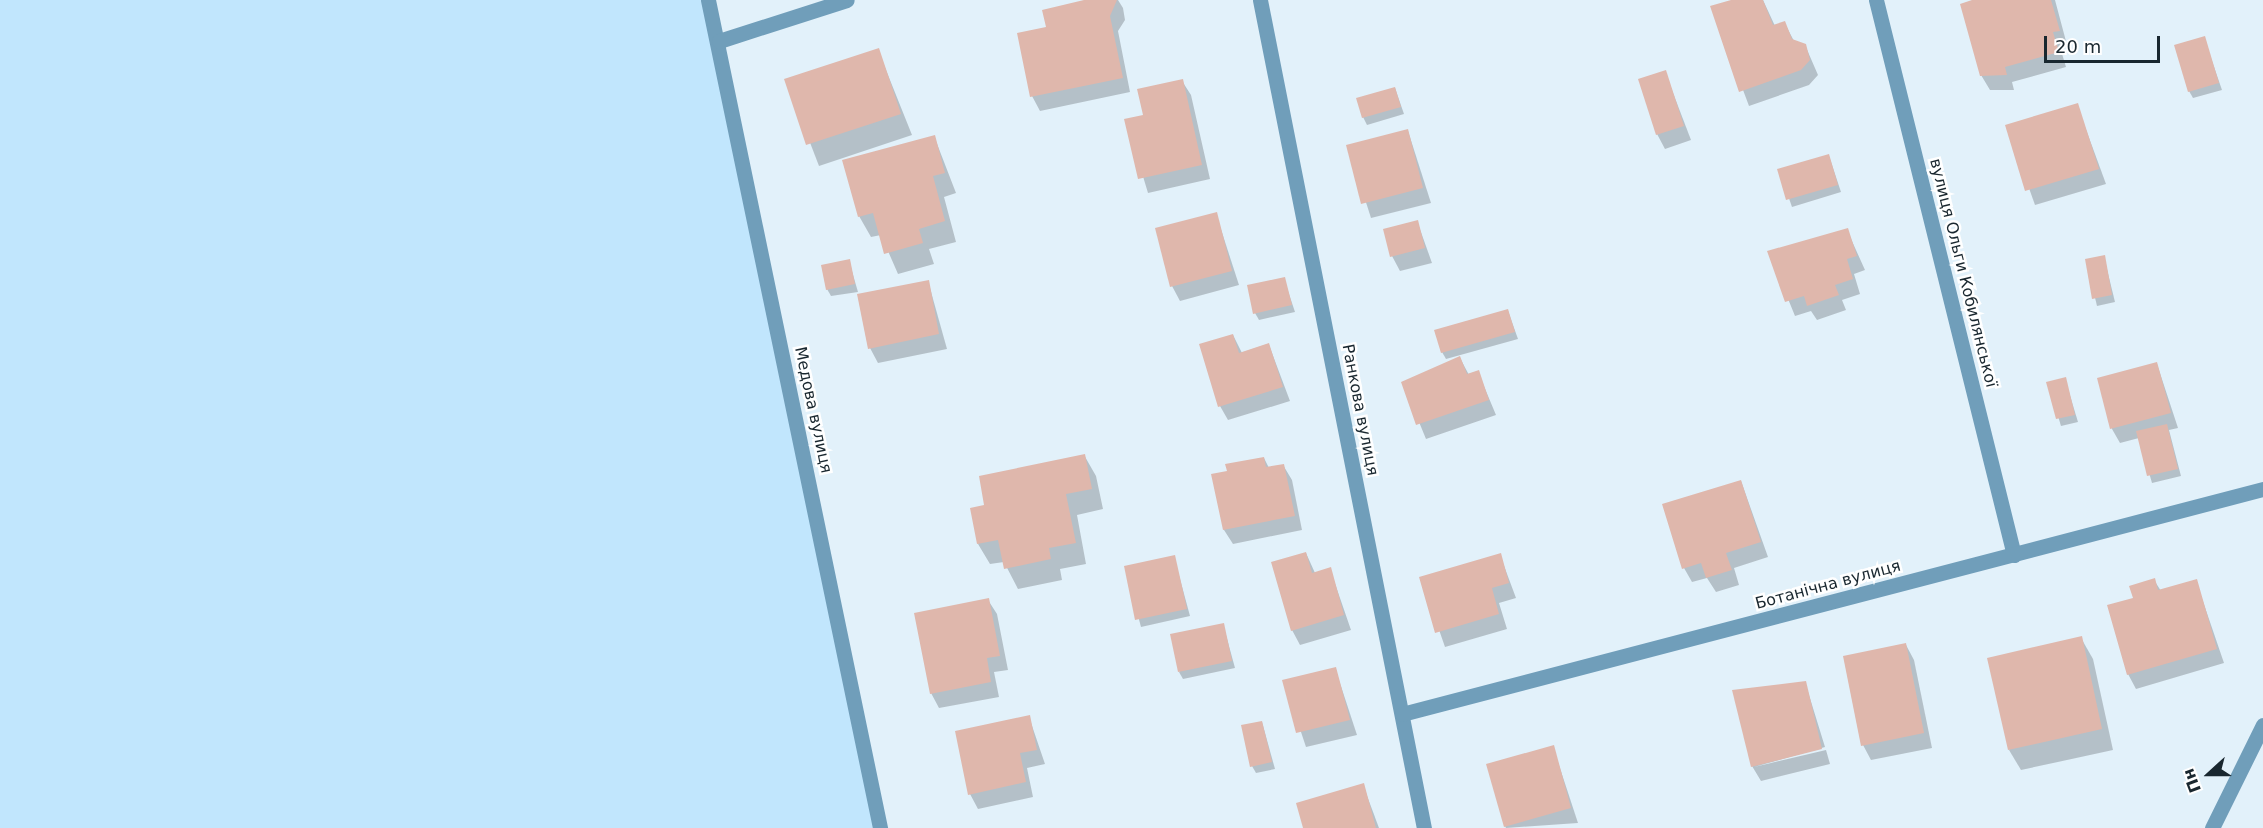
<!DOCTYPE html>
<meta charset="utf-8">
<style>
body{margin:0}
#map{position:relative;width:2263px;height:828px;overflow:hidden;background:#e2f1fa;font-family:"DejaVu Sans",sans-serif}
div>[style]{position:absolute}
.green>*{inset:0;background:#c1e6fd}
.shadow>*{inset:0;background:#0003}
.building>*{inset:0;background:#dfb7ac}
.street>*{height:15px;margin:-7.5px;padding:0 7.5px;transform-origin:7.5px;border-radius:7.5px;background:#709eba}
span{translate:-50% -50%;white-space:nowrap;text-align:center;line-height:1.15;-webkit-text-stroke:5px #fff;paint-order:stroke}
.street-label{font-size:16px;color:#19272f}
.north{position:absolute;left:2179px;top:744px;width:60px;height:60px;-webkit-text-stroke:4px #fff;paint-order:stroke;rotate:249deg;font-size:16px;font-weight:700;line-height:24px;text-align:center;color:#19272f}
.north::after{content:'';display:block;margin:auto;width:21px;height:27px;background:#19272f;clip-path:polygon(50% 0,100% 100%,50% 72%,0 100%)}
.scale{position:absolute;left:2044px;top:36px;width:116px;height:27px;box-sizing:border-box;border:3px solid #19272f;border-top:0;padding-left:8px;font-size:18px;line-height:21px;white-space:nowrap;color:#19272f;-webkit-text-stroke:4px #fff;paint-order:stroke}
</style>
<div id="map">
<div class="green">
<div style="clip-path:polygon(0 0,708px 0,880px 828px,0 828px)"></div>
</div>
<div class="shadow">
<div style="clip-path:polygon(1086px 0,1118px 0,1123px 8px,1125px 20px,1118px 31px,1130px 92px,1040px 111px,1032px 96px,1048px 28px)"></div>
<div style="clip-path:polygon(1737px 0,1763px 0,1775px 26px,1784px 22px,1794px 41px,1805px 45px,1818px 75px,1809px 85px,1749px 106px,1712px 7px)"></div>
<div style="clip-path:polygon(1978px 0,2055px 0,2067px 45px,2060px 47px,2066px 67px,2012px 82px,2014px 90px,1990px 90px,1981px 75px)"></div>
<div style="clip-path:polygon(2204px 38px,2222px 90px,2193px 98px,2189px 91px)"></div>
<div style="clip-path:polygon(878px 50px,912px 135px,819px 166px,786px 80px)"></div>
<div style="clip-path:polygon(1665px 72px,1691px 140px,1665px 149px,1657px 134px)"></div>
<div style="clip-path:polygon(1182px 81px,1191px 95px,1210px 179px,1148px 193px,1126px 120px,1145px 116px)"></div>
<div style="clip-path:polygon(1395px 88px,1404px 114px,1367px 125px,1363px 117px)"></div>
<div style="clip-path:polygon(2077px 105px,2106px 184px,2035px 205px,2007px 126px)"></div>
<div style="clip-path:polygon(1408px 131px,1431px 203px,1371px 218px,1348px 146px)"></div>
<div style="clip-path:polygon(934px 136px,956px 193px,944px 197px,956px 242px,929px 249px,934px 264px,898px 274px,881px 235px,871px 237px,859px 216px)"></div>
<div style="clip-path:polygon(1829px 156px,1841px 192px,1792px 207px,1779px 170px)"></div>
<div style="clip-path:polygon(1216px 214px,1239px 285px,1180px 301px,1172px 286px)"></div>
<div style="clip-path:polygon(1417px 221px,1432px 263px,1400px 271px,1392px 256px)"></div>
<div style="clip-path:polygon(1847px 230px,1865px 270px,1854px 274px,1860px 294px,1842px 300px,1846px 310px,1817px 320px,1811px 311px,1795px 316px,1769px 252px)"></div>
<div style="clip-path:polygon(2104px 257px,2115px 302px,2097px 306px,2086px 260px)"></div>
<div style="clip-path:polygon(849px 261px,858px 292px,831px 296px,827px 289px)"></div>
<div style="clip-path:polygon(1284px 279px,1295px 312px,1259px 320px,1255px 313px)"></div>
<div style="clip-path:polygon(928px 281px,947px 349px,878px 363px,870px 348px)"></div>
<div style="clip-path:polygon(1508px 311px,1518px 339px,1446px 359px,1442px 352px)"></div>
<div style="clip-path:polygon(1233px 335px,1242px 353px,1269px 345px,1290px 401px,1228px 420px,1220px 406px)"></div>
<div style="clip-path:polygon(1460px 358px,1469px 375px,1478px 372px,1496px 415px,1426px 439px,1403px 383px)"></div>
<div style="clip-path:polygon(2157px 364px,2178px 428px,2169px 430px,2181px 476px,2152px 483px,2139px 438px,2120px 443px,2112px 429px,2099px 380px)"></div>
<div style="clip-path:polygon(2065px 379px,2078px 422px,2061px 426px,2048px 383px)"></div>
<div style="clip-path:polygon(1084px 455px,1096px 476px,1103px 509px,1077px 515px,1086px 564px,1060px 569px,1062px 580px,1018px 589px,1004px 562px,990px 564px,978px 544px,986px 506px)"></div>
<div style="clip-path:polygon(1264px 458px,1269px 468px,1283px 465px,1292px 480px,1302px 530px,1233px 544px,1224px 530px,1228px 472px)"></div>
<div style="clip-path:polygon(1741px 481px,1768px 557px,1734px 568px,1739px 585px,1716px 592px,1707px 578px,1692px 582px,1684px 568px)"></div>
<div style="clip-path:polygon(1306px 553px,1315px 573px,1330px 569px,1351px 630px,1300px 645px,1292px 630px)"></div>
<div style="clip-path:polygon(1500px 555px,1516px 598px,1499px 603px,1507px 629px,1445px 647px,1421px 578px)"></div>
<div style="clip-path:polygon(1174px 557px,1190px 616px,1141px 627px,1125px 567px)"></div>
<div style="clip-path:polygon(2154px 580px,2161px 591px,2196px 581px,2224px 663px,2136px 689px,2128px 674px)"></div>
<div style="clip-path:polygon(988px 600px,997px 614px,1008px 670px,994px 672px,999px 697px,939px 708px,931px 693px)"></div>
<div style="clip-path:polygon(1223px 624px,1235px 668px,1183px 679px,1179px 672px)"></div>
<div style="clip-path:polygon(2081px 638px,2093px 659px,2113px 750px,2021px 770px,2009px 750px)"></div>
<div style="clip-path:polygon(1906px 645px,1914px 660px,1932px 748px,1871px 760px,1863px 745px)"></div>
<div style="clip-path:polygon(1335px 668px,1357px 735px,1306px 747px,1284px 681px)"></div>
<div style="clip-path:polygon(1805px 682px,1825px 747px,1754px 767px,1826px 750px,1830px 764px,1761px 781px,1752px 766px,1734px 691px)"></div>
<div style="clip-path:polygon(1029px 717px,1045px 764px,1027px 768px,1033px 797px,978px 809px,970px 794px)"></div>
<div style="clip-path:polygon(1262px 722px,1275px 769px,1256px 773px,1252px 766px)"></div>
<div style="clip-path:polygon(1553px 747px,1578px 823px,1506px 828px,1505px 826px)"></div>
<div style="clip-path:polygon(1363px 785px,1379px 828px,1305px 828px)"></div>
</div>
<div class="building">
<div style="clip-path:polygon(1084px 0,1117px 0,1110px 16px,1123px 78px,1030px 97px,1017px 33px,1046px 27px,1042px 10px)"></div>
<div style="clip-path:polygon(1731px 0,1763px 0,1773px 25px,1785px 21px,1792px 39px,1806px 44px,1810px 60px,1801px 70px,1739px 92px,1710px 6px)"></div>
<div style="clip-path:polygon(1972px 0,2051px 0,2060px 31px,2053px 32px,2059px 52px,2005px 67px,2007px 75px,1980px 76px,1960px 4px)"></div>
<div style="clip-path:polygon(2205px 36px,2219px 83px,2188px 92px,2174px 45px)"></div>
<div style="clip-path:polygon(879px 48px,901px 114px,806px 145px,784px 79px)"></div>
<div style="clip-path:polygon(1666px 70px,1684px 126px,1656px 135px,1638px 79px)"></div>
<div style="clip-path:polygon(1183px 79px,1202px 165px,1138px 179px,1124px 119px,1143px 115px,1137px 89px)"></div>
<div style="clip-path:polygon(1395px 87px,1401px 107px,1362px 118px,1356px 98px)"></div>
<div style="clip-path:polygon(2078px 103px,2099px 169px,2025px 191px,2005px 125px)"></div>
<div style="clip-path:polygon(1408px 129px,1423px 188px,1361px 204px,1346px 145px)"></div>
<div style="clip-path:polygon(935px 135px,945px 173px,933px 176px,945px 221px,919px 229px,923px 243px,884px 254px,873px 213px,858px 217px,842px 160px)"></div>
<div style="clip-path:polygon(1829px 154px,1838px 185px,1786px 200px,1777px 169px)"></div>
<div style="clip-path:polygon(1217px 212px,1232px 271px,1170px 287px,1155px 228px)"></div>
<div style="clip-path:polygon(1418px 220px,1425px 248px,1390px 257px,1383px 229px)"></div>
<div style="clip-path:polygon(1848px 228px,1857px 256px,1847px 259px,1853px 279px,1835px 285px,1839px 295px,1807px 306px,1804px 296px,1785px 302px,1767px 251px)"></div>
<div style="clip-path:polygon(2105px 255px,2112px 295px,2092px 299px,2085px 259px)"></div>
<div style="clip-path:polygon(850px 259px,855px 284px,826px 290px,821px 265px)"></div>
<div style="clip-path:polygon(1285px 277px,1292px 305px,1253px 314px,1247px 285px)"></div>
<div style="clip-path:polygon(929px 280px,939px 334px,868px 349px,857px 294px)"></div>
<div style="clip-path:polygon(1508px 309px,1515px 332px,1441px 353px,1434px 330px)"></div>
<div style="clip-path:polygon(1233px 334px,1239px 353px,1269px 343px,1283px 387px,1218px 407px,1199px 344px)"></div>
<div style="clip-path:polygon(1460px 356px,1467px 374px,1479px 370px,1489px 400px,1416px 425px,1401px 382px)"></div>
<div style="clip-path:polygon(2157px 362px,2171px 413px,2110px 429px,2097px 378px)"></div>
<div style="clip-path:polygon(2066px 377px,2075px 415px,2056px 419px,2046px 382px)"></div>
<div style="clip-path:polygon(2167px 424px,2178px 469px,2147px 476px,2136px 431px)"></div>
<div style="clip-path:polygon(1085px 454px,1092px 489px,1066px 494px,1076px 543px,1049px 548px,1051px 559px,1004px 569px,998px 540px,977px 544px,970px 508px,984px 505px,979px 476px)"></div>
<div style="clip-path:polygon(1264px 457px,1266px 467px,1284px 464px,1295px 516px,1223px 530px,1211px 474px,1227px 471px,1225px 464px)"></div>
<div style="clip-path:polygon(1741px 480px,1761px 542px,1726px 553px,1732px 570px,1706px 578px,1701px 563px,1682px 569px,1662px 504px)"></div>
<div style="clip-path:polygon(1306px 552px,1312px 573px,1331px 567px,1344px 615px,1291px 631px,1271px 562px)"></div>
<div style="clip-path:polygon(1501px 553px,1509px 583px,1492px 588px,1499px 614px,1435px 633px,1419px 577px)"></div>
<div style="clip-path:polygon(1175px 555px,1187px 609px,1135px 620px,1124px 566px)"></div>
<div style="clip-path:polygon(2155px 578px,2158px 590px,2197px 579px,2217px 649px,2127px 675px,2107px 605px,2133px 598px,2129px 586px)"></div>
<div style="clip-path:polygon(989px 598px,1000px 656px,987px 658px,991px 682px,930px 694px,914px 613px)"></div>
<div style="clip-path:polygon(1224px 623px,1232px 661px,1178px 672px,1170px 634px)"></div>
<div style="clip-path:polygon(2082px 636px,2102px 729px,2008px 750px,1987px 658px)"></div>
<div style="clip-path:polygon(1906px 643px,1924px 733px,1861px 746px,1843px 656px)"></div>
<div style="clip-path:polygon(1336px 667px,1350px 720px,1296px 733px,1282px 680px)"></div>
<div style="clip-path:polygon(1806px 681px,1822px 749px,1751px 767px,1732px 690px)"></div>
<div style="clip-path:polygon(1030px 715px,1037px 750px,1020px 753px,1026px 782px,968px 795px,955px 731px)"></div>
<div style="clip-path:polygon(1262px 721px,1272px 762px,1250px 767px,1241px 725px)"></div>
<div style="clip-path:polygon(1554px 745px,1571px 808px,1504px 827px,1486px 764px)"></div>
<div style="clip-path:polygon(1364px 783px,1376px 828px,1303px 828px,1296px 803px)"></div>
</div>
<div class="street">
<div style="left:708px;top:0;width:846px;rotate:78.26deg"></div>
<div style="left:1260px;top:0;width:844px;rotate:78.8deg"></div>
<div style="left:1876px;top:0;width:572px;rotate:76.04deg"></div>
<div style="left:719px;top:41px;width:134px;rotate:-17.8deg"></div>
<div style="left:1402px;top:714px;width:890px;rotate:-14.65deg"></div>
<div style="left:2212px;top:828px;width:115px;rotate:-63.7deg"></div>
</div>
<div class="street-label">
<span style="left:1963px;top:273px;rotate:76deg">вулиця Ольги Кобилянської</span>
<span style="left:813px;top:410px;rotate:78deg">Медова вулиця</span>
<span style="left:1360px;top:410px;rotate:79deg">Ранкова вулиця</span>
<span style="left:1828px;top:585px;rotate:-15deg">Ботанічна вулиця</span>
</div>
<div class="north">Пн</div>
<div class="scale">20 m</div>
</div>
